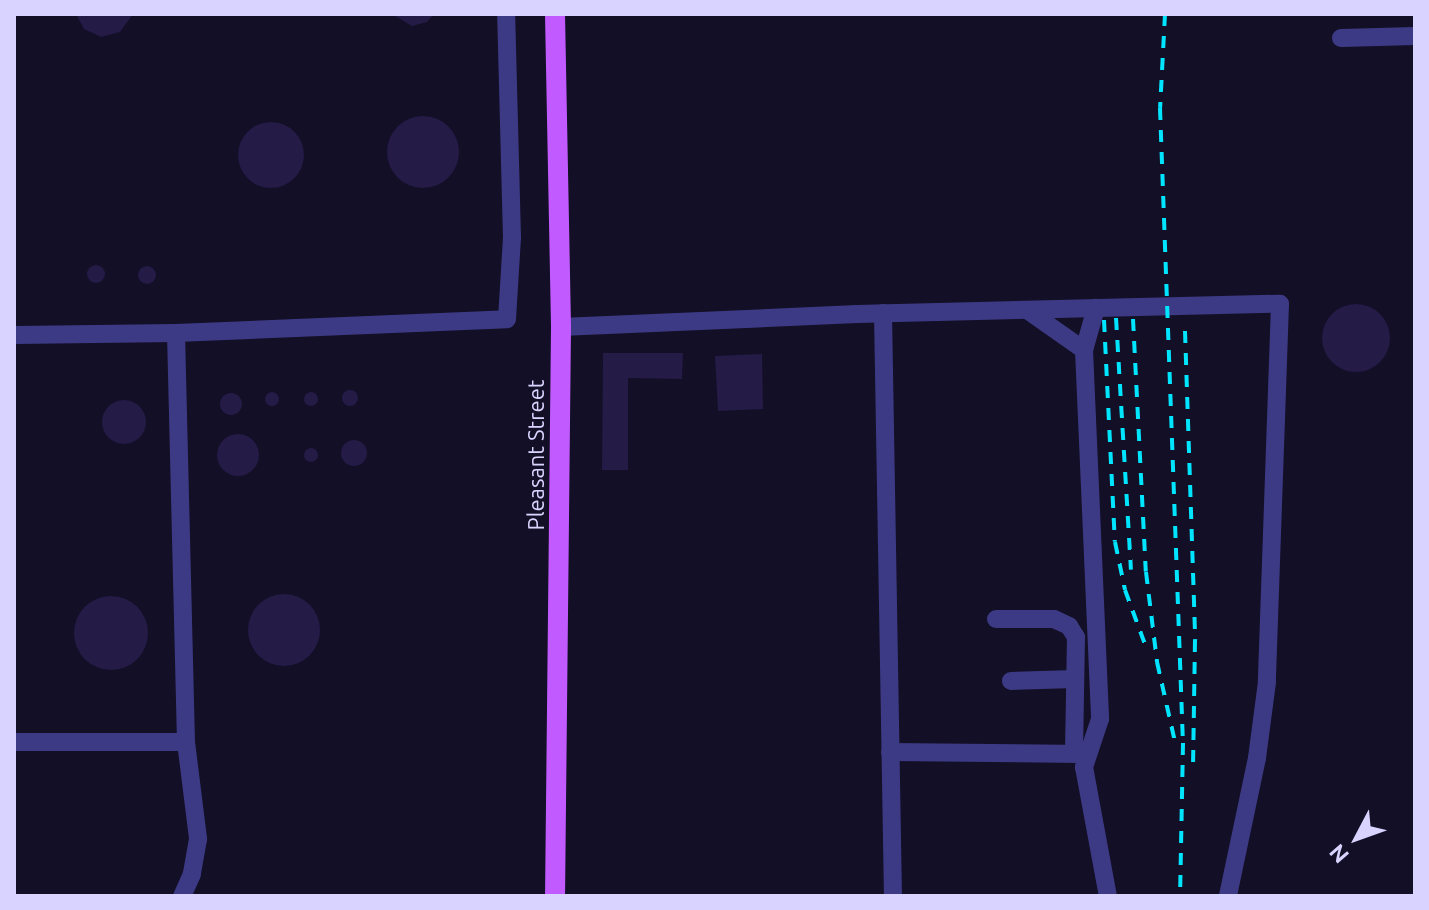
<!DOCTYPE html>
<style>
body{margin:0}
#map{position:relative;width:1429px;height:910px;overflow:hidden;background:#130f26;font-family:Ubuntu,sans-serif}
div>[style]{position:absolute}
.building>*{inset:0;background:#241b47}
.round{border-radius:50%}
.minor>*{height:18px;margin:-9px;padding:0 9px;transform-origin:9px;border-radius:9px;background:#3d3a85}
.major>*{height:20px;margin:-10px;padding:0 10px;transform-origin:10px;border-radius:10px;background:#c25bff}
.rail>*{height:4px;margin-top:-2px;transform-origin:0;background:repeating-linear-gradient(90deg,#00e5ff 0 12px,transparent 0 22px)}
span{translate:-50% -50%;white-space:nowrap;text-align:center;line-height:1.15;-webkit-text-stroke:6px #130f26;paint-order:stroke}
.street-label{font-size:22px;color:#d9d4ff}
.frame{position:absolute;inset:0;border:16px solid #d9d4ff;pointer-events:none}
.north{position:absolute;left:1317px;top:798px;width:80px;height:80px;-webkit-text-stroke:6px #130f26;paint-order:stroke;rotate:229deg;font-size:22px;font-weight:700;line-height:32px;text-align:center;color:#d9d4ff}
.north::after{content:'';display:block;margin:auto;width:28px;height:36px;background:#d9d4ff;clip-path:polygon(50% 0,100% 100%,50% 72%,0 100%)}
</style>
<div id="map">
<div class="building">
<div style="clip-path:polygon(76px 14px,133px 14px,120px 32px,101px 37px,84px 29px)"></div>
<div style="clip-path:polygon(392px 14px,434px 14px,427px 22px,412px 26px)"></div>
<div class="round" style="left:387px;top:116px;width:72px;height:72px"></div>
<div class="round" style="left:238px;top:122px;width:66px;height:66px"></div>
<div class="round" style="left:87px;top:265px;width:18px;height:18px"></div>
<div class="round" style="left:138px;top:266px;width:18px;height:18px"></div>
<div class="round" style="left:1322px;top:304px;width:68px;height:68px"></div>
<div style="clip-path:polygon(603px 353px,683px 353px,682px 379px,628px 378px,628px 470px,602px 470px)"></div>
<div style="clip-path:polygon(762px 354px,763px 409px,718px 411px,715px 356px)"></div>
<div class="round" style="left:342px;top:390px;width:16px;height:16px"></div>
<div class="round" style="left:304px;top:392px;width:14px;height:14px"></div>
<div class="round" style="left:265px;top:392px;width:14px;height:14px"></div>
<div class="round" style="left:220px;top:393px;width:22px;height:22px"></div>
<div class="round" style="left:102px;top:400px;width:44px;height:44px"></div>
<div class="round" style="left:217px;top:434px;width:42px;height:42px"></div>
<div class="round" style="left:341px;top:440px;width:26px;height:26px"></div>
<div class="round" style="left:304px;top:448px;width:14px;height:14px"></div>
<div class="round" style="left:248px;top:594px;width:72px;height:72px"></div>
<div class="round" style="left:74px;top:596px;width:74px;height:74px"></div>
</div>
<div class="minor">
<div style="left:1341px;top:38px;width:74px;rotate:-1.5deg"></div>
<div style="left:1027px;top:310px;width:70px;rotate:35.1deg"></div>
<div style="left:1084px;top:350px;width:44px;rotate:-74.1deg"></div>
<div style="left:883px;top:313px;width:583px;rotate:89.02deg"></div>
<div style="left:561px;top:327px;width:296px;rotate:-2.5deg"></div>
<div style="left:857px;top:314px;width:423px;rotate:-1.4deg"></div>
<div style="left:1280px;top:304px;width:378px;rotate:92deg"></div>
<div style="left:1267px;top:682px;width:77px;rotate:97.5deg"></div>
<div style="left:1257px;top:758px;width:141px;rotate:101.9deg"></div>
<div style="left:176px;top:333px;width:409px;rotate:88.6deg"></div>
<div style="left:186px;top:742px;width:98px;rotate:82.9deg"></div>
<div style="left:198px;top:839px;width:36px;rotate:100deg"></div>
<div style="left:192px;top:874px;width:24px;rotate:114deg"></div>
<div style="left:14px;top:335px;width:162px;rotate:-0.7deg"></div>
<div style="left:176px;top:333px;width:331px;rotate:-2.4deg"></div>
<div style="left:507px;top:319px;width:81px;rotate:-86.5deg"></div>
<div style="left:512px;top:238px;width:224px;rotate:-91.5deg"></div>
<div style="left:1084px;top:350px;width:369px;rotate:87.5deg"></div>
<div style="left:1100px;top:719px;width:51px;rotate:108.4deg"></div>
<div style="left:1084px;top:767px;width:131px;rotate:79.5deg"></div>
<div style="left:996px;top:619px;width:58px"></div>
<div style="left:1054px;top:619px;width:17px;rotate:25deg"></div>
<div style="left:1069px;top:626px;width:13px;rotate:58deg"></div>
<div style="left:1076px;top:637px;width:117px;rotate:91deg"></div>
<div style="left:1011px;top:681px;width:64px;rotate:-1.8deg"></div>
<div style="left:14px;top:742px;width:172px"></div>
<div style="left:890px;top:752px;width:196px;rotate:0.6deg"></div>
</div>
<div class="major">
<div style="left:555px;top:14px;width:313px;rotate:88.9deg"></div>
<div style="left:561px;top:327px;width:569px;rotate:90.6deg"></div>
</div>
<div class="rail">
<div style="left:1165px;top:14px;width:94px;rotate:93deg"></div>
<div style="left:1160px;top:108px;width:635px;rotate:87.93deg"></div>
<div style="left:1183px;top:743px;width:153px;rotate:91.1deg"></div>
<div style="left:1116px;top:318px;width:252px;rotate:86.6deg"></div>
<div style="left:1133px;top:319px;width:253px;rotate:87.1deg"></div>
<div style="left:1146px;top:572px;width:91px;rotate:83deg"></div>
<div style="left:1157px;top:662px;width:82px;rotate:77.3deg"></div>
<div style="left:1104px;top:320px;width:222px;rotate:87.2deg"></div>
<div style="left:1115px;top:542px;width:49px;rotate:78.2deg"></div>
<div style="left:1125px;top:590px;width:61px;rotate:69.8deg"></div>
<div style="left:1185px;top:331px;width:309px;rotate:88.1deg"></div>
<div style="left:1195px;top:640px;width:127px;rotate:90.9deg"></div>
</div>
<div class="street-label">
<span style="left:536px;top:455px;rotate:-90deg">Pleasant Street</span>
</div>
<div class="frame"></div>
<div class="north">N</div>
</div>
